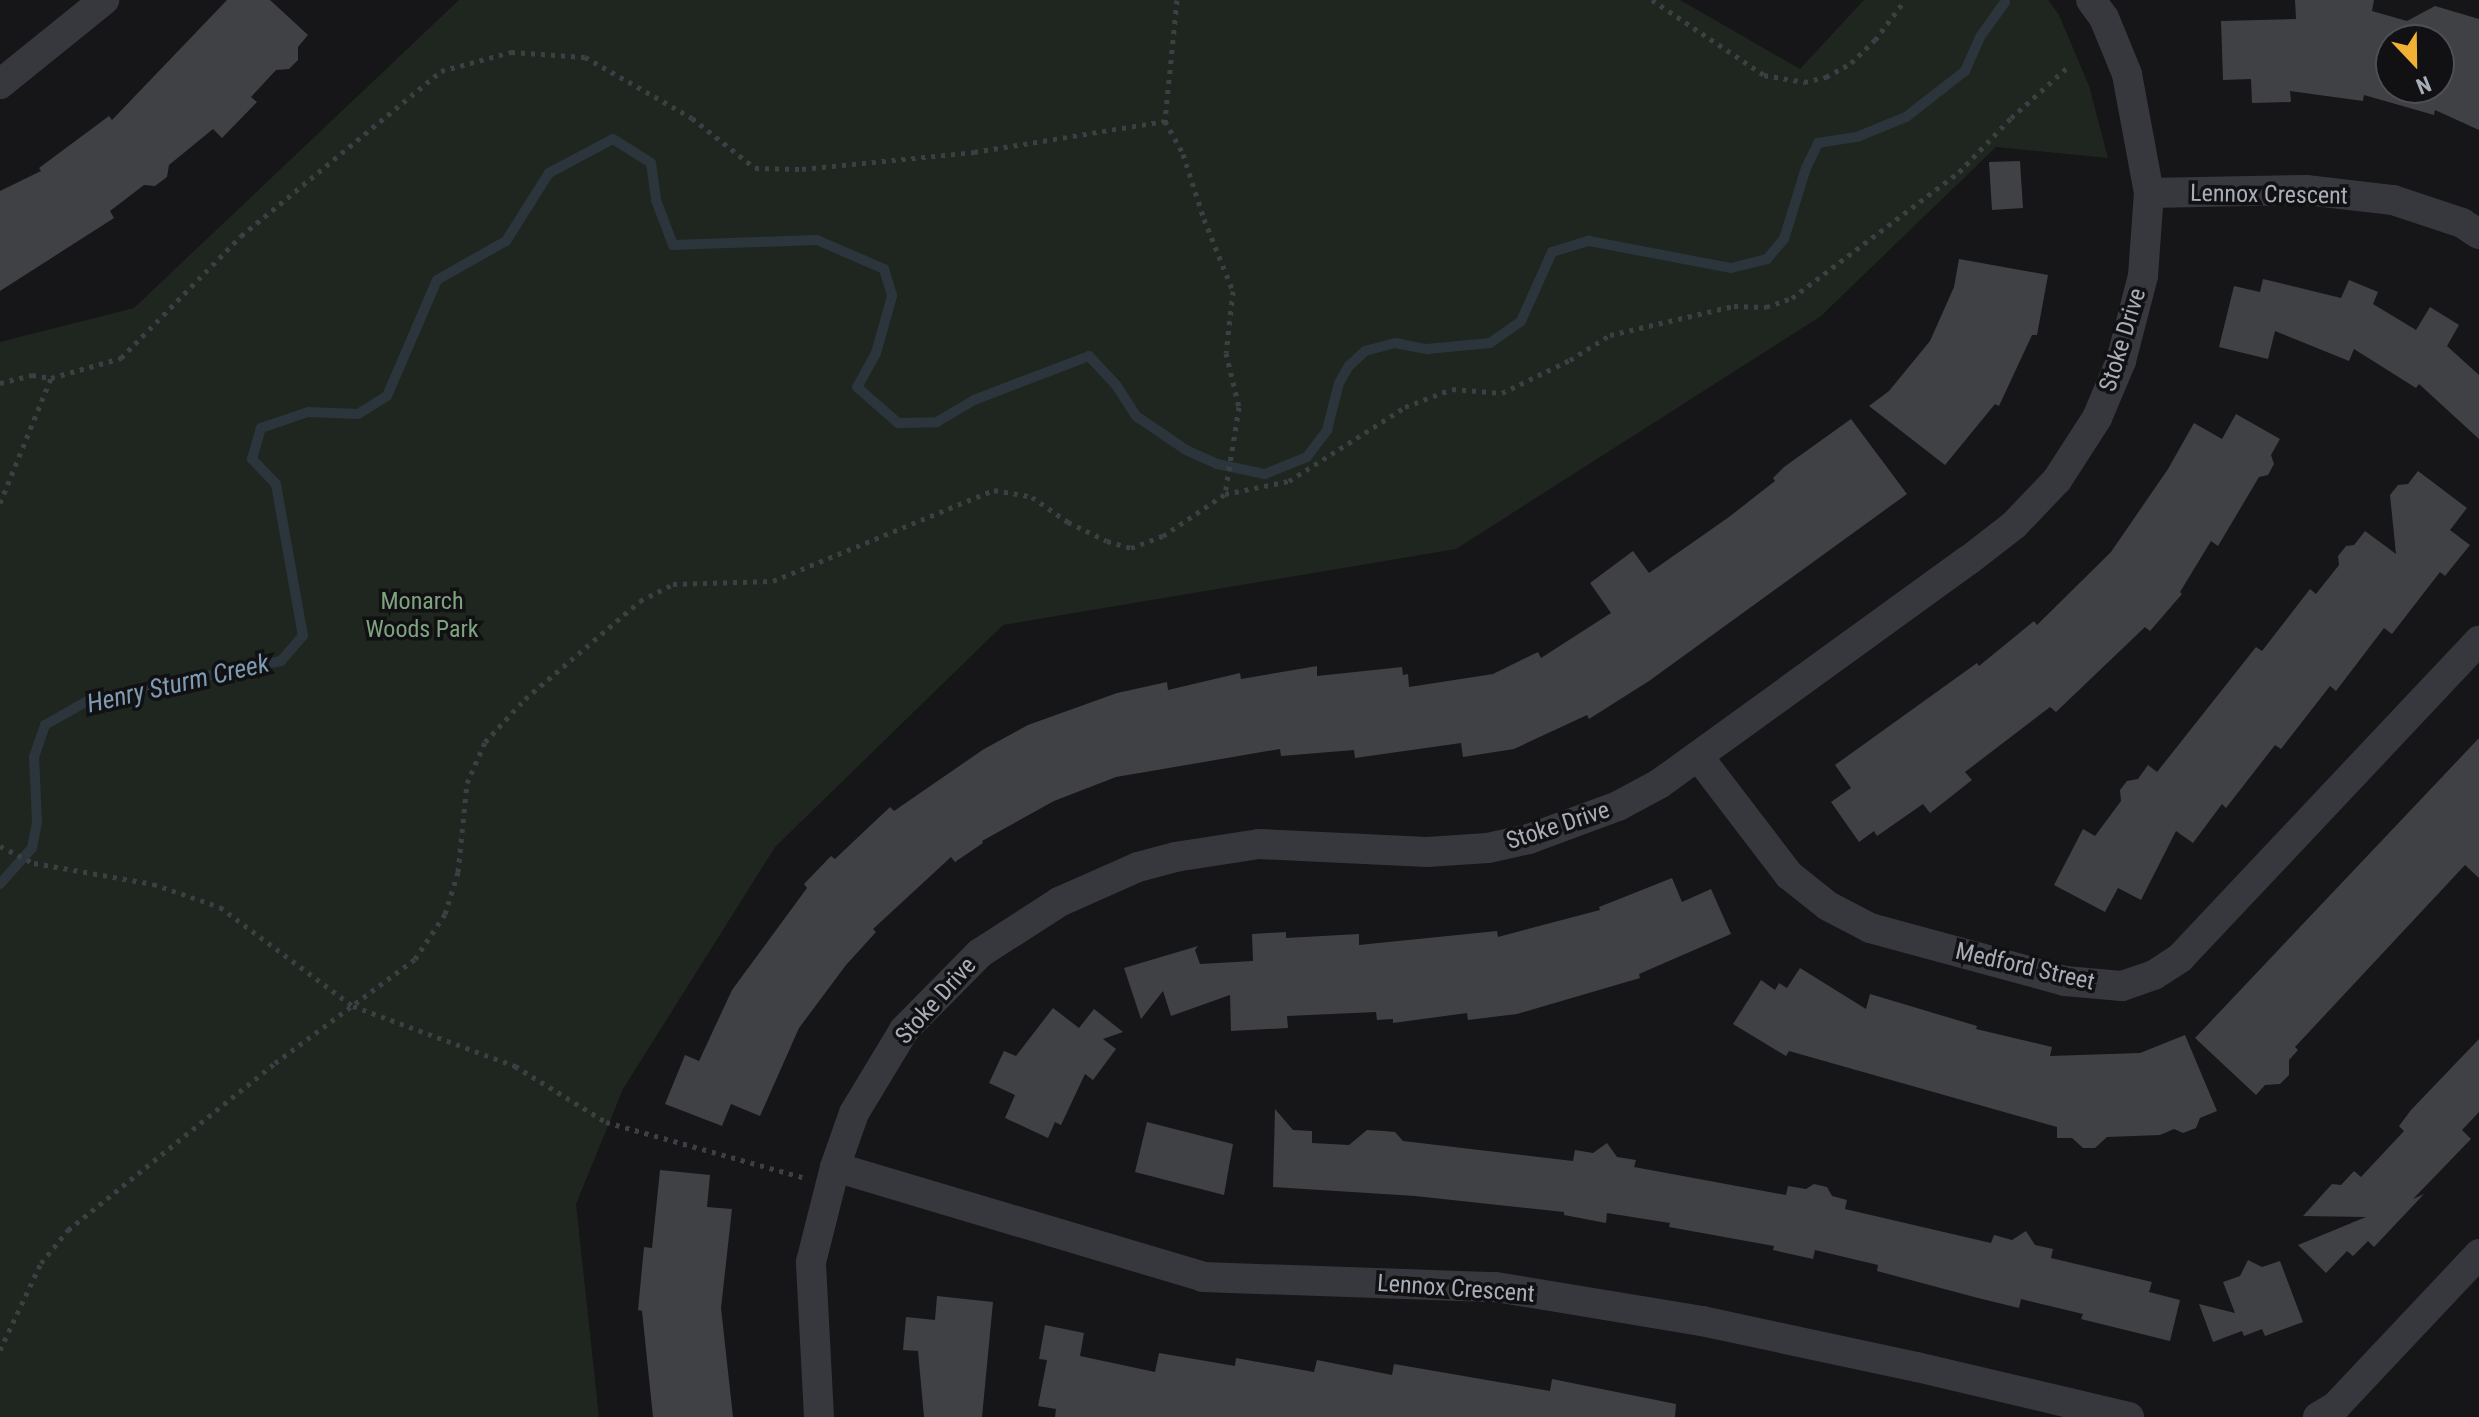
<!DOCTYPE html>
<style>
body{margin:0}
#map{position:relative;width:2479px;height:1417px;overflow:hidden;background:#161618;font-family:"Roboto Condensed",sans-serif}
div>[style]{position:absolute}
.green>*{inset:0;background:#1e261f}
.stream>*{height:10px;margin:-5px;padding:0 5px;transform-origin:5px;border-radius:5px;background:#2c353c}
.building>*{inset:0;background:#404145}
.path>*{height:5px;margin-top:-2.5px;transform-origin:0;background:repeating-linear-gradient(90deg,#3d3f44 0 4px,transparent 0 10px)}
.minor>*{height:30px;margin:-15px;padding:0 15px;transform-origin:15px;border-radius:15px;background:#37383d}
span{translate:-50% -50%;white-space:nowrap;text-align:center;line-height:1.15;-webkit-text-stroke:7px #111113;paint-order:stroke}
.street-label{font-size:24px;color:#a8adb8}
.park-label{font-size:24px;color:#7fa381}
.water-label{font-size:26px;color:#7f9bb3;font-style:italic}
.north{position:absolute;left:2375px;top:24px;width:80px;height:80px;box-sizing:border-box;background:#111113;border:2px solid #4d4f55;border-radius:50%;rotate:158deg;font-size:22px;font-weight:700;line-height:32px;text-align:center;color:#a8adb8}
.north::after{content:'';display:block;margin:auto;width:28px;height:36px;background:#f2b134;clip-path:polygon(50% 0,100% 100%,50% 72%,0 100%)}
</style>
<div id="map">
<div class="green">
<div style="clip-path:polygon(459px 0,1680px 0,1800px 69px,1864px 0,2048px 0,2059px 15px,2089px 86px,2108px 158px,1996px 147px,1821px 316px,1456px 549px,1003px 625px,775px 847px,623px 1089px,576px 1204px,599px 1417px,0 1417px,0 342px,134px 308px)"></div>
</div>
<div class="stream">
<div style="left:0;top:884px;width:48px;rotate:-48.4deg"></div>
<div style="left:32px;top:848px;width:26px;rotate:-79deg"></div>
<div style="left:37px;top:822px;width:65px;rotate:-92.6deg"></div>
<div style="left:34px;top:757px;width:34px;rotate:-71deg"></div>
<div style="left:45px;top:725px;width:53px;rotate:-29.5deg"></div>
<div style="left:91px;top:699px;width:194px;rotate:-11.3deg"></div>
<div style="left:281px;top:661px;width:33px;rotate:-49deg"></div>
<div style="left:303px;top:636px;width:154px;rotate:-100.1deg"></div>
<div style="left:276px;top:484px;width:35px;rotate:-134deg"></div>
<div style="left:252px;top:459px;width:32px;rotate:-74deg"></div>
<div style="left:261px;top:428px;width:50px;rotate:-18.8deg"></div>
<div style="left:308px;top:412px;width:50px;rotate:2.3deg"></div>
<div style="left:358px;top:414px;width:34px;rotate:-32deg"></div>
<div style="left:387px;top:396px;width:126px;rotate:-66.7deg"></div>
<div style="left:437px;top:280px;width:79px;rotate:-29.5deg"></div>
<div style="left:506px;top:241px;width:80px;rotate:-57.7deg"></div>
<div style="left:549px;top:173px;width:72px;rotate:-28deg"></div>
<div style="left:613px;top:139px;width:45px;rotate:32.3deg"></div>
<div style="left:651px;top:163px;width:37px;rotate:82deg"></div>
<div style="left:656px;top:200px;width:48px;rotate:69.3deg"></div>
<div style="left:673px;top:245px;width:144px;rotate:-2deg"></div>
<div style="left:817px;top:240px;width:73px;rotate:23.4deg"></div>
<div style="left:884px;top:269px;width:28px;rotate:73deg"></div>
<div style="left:892px;top:296px;width:59px;rotate:105.7deg"></div>
<div style="left:876px;top:353px;width:39px;rotate:119deg"></div>
<div style="left:857px;top:387px;width:55px;rotate:41.3deg"></div>
<div style="left:898px;top:423px;width:39px;rotate:-1deg"></div>
<div style="left:937px;top:422px;width:43px;rotate:-30.7deg"></div>
<div style="left:974px;top:400px;width:123px;rotate:-20.9deg"></div>
<div style="left:1089px;top:356px;width:40px;rotate:47deg"></div>
<div style="left:1116px;top:385px;width:37px;rotate:57deg"></div>
<div style="left:1136px;top:416px;width:60px;rotate:34.2deg"></div>
<div style="left:1186px;top:450px;width:34px;rotate:24deg"></div>
<div style="left:1217px;top:464px;width:49px;rotate:11.8deg"></div>
<div style="left:1265px;top:474px;width:45px;rotate:-22deg"></div>
<div style="left:1307px;top:457px;width:34px;rotate:-53deg"></div>
<div style="left:1327px;top:430px;width:49px;rotate:-75.7deg"></div>
<div style="left:1339px;top:383px;width:20px;rotate:-60deg"></div>
<div style="left:1349px;top:366px;width:22px;rotate:-43deg"></div>
<div style="left:1365px;top:351px;width:31px;rotate:-15deg"></div>
<div style="left:1395px;top:343px;width:33px;rotate:11deg"></div>
<div style="left:1427px;top:349px;width:63px;rotate:-5.4deg"></div>
<div style="left:1490px;top:343px;width:38px;rotate:-35deg"></div>
<div style="left:1521px;top:321px;width:76px;rotate:-65.8deg"></div>
<div style="left:1552px;top:252px;width:39px;rotate:-17deg"></div>
<div style="left:1589px;top:241px;width:145px;rotate:10.8deg"></div>
<div style="left:1731px;top:268px;width:37px;rotate:-14deg"></div>
<div style="left:1767px;top:259px;width:26px;rotate:-50deg"></div>
<div style="left:1784px;top:239px;width:74px;rotate:-72.8deg"></div>
<div style="left:1806px;top:168px;width:28px;rotate:-64deg"></div>
<div style="left:1818px;top:143px;width:39px;rotate:-9deg"></div>
<div style="left:1857px;top:137px;width:53px;rotate:-22.2deg"></div>
<div style="left:1906px;top:117px;width:75px;rotate:-37.9deg"></div>
<div style="left:1965px;top:71px;width:37px;rotate:-66deg"></div>
<div style="left:1980px;top:37px;width:43px;rotate:-54.5deg"></div>
</div>
<div class="building">
<div style="clip-path:polygon(227px 0,270px 0,308px 35px,298px 47px,298px 60px,289px 69px,276px 70px,251px 97px,257px 102px,222px 138px,213px 129px,169px 165px,167px 177px,155px 186px,144px 185px,110px 211px,114px 218px,0 291px,0 191px,41px 171px,39px 168px,109px 116px,112px 120px)"></div>
<div style="clip-path:polygon(evenodd,2295px 0,2374px 0,2372px 11px,2407px 21px,2435px 6px,2479px 19px,2479px 130px,2435px 110px,2434px 115px,2364px 95px,2363px 101px,2290px 91px,2291px 102px,2252px 103px,2251px 79px,2223px 80px,2221px 21px,2296px 19px,2295px 0,2391px 40px,2439px 40px,2439px 88px,2391px 88px,2391px 40px)"></div>
<div style="clip-path:polygon(2020px 161px,2023px 208px,1992px 210px,1989px 162px)"></div>
<div style="clip-path:polygon(1959px 259px,2048px 275px,2037px 335px,2032px 335px,1999px 406px,1995px 404px,1945px 465px,1869px 406px,1889px 391px,1930px 341px,1954px 287px)"></div>
<div style="clip-path:polygon(2263px 279px,2341px 298px,2349px 280px,2378px 292px,2373px 304px,2416px 330px,2430px 307px,2459px 325px,2447px 346px,2479px 375px,2479px 439px,2419px 384px,2416px 388px,2354px 349px,2349px 361px,2275px 331px,2268px 359px,2219px 347px,2234px 286px,2260px 292px)"></div>
<div style="clip-path:polygon(2236px 414px,2280px 439px,2271px 455px,2274px 464px,2268px 475px,2259px 477px,2218px 546px,2211px 541px,2180px 592px,2182px 594px,2150px 631px,2145px 627px,2056px 712px,2050px 707px,1965px 772px,1972px 780px,1930px 813px,1923px 804px,1877px 836px,1874px 831px,1859px 842px,1831px 802px,1851px 788px,1835px 765px,1977px 663px,1979px 666px,2034px 621px,2037px 625px,2111px 552px,2168px 469px,2194px 423px,2222px 439px)"></div>
<div style="clip-path:polygon(1851px 419px,1907px 494px,1649px 681px,1589px 719px,1587px 715px,1514px 749px,1463px 757px,1461px 743px,1355px 758px,1354px 750px,1281px 756px,1280px 749px,1116px 777px,1054px 801px,982px 841px,983px 843px,955px 862px,951px 857px,873px 929px,876px 932px,846px 965px,799px 1028px,760px 1116px,731px 1104px,722px 1126px,665px 1104px,685px 1055px,699px 1061px,732px 990px,807px 888px,804px 884px,831px 856px,835px 859px,890px 807px,894px 811px,984px 749px,1028px 725px,1117px 693px,1167px 682px,1168px 690px,1240px 673px,1241px 679px,1317px 666px,1317px 676px,1402px 667px,1403px 675px,1408px 674px,1409px 687px,1493px 674px,1538px 652px,1541px 658px,1611px 613px,1590px 583px,1633px 551px,1649px 573px,1729px 517px,1775px 481px,1773px 478px,1784px 467px)"></div>
<div style="clip-path:polygon(2418px 471px,2467px 508px,2450px 530px,2470px 545px,2445px 576px,2440px 572px,2392px 634px,2384px 628px,2336px 691px,2330px 686px,2281px 749px,2275px 745px,2226px 808px,2222px 804px,2193px 843px,2176px 831px,2141px 900px,2118px 888px,2105px 912px,2054px 885px,2083px 829px,2095px 836px,2121px 801px,2120px 790px,2127px 781px,2138px 779px,2148px 765px,2157px 772px,2256px 647px,2262px 651px,2310px 589px,2316px 594px,2339px 565px,2338px 556px,2346px 546px,2354px 545px,2365px 531px,2396px 554px,2390px 495px,2398px 485px,2408px 484px)"></div>
<div style="clip-path:polygon(2479px 738px,2479px 878px,2465px 865px,2295px 1047px,2298px 1050px,2289px 1060px,2289px 1075px,2280px 1084px,2265px 1085px,2256px 1095px,2195px 1038px)"></div>
<div style="clip-path:polygon(1672px 878px,1682px 902px,1711px 889px,1731px 934px,1639px 974px,1640px 978px,1517px 1014px,1468px 1020px,1467px 1013px,1393px 1023px,1393px 1019px,1377px 1020px,1376px 1012px,1287px 1016px,1288px 1028px,1231px 1031px,1230px 995px,1171px 1016px,1163px 991px,1141px 1019px,1124px 968px,1198px 946px,1195px 950px,1200px 964px,1253px 961px,1252px 934px,1286px 932px,1286px 938px,1359px 934px,1359px 945px,1497px 931px,1498px 937px,1600px 910px,1599px 907px)"></div>
<div style="clip-path:polygon(1800px 968px,1866px 1009px,1870px 994px,1977px 1026px,1976px 1029px,2052px 1047px,2050px 1056px,2140px 1053px,2185px 1035px,2217px 1111px,2200px 1118px,2196px 1128px,2183px 1133px,2174px 1129px,2160px 1135px,2107px 1137px,2095px 1148px,2083px 1148px,2072px 1138px,2057px 1138px,2057px 1127px,1789px 1051px,1786px 1056px,1733px 1024px,1761px 980px,1775px 990px,1779px 983px,1787px 988px)"></div>
<div style="clip-path:polygon(1053px 1008px,1079px 1028px,1094px 1009px,1123px 1032px,1103px 1039px,1116px 1049px,1093px 1080px,1085px 1074px,1061px 1125px,1055px 1122px,1048px 1138px,1005px 1118px,1015px 1095px,989px 1083px,1004px 1051px,1016px 1056px)"></div>
<div style="clip-path:polygon(2479px 1039px,2479px 1112px,2462px 1130px,2471px 1139px,2413px 1199px,2424px 1194px,2374px 1247px,2368px 1241px,2353px 1256px,2347px 1251px,2326px 1273px,2298px 1245px,2366px 1217px,2303px 1216px,2332px 1184px,2341px 1185px,2354px 1171px,2361px 1177px,2404px 1131px,2399px 1126px,2411px 1110px)"></div>
<div style="clip-path:polygon(1275px 1109px,1293px 1130px,1312px 1131px,1312px 1143px,1349px 1145px,1367px 1130px,1384px 1131px,1395px 1132px,1403px 1141px,1573px 1161px,1575px 1150px,1593px 1153px,1607px 1143px,1617px 1157px,1636px 1160px,1634px 1167px,1786px 1195px,1788px 1186px,1806px 1189px,1814px 1184px,1827px 1187px,1832px 1196px,1847px 1200px,1845px 1209px,1991px 1243px,1994px 1235px,2012px 1240px,2026px 1231px,2035px 1245px,2053px 1249px,2051px 1258px,2152px 1282px,2149px 1292px,2180px 1300px,2170px 1341px,2081px 1319px,2083px 1314px,2021px 1299px,2019px 1308px,1978px 1298px,1877px 1271px,1878px 1265px,1815px 1250px,1813px 1259px,1773px 1250px,1774px 1246px,1669px 1227px,1670px 1223px,1607px 1213px,1606px 1223px,1564px 1215px,1564px 1212px,1415px 1196px,1273px 1187px)"></div>
<div style="clip-path:polygon(1147px 1122px,1233px 1144px,1224px 1195px,1135px 1172px)"></div>
<div style="clip-path:polygon(660px 1170px,710px 1175px,707px 1207px,732px 1209px,721px 1308px,733px 1417px,653px 1417px,642px 1311px,638px 1310px,644px 1247px,652px 1248px)"></div>
<div style="clip-path:polygon(2248px 1260px,2262px 1267px,2280px 1261px,2303px 1322px,2265px 1336px,2262px 1329px,2244px 1336px,2242px 1331px,2213px 1342px,2199px 1304px,2235px 1313px,2223px 1282px,2240px 1276px)"></div>
<div style="clip-path:polygon(937px 1296px,993px 1302px,982px 1417px,924px 1417px,918px 1351px,903px 1350px,906px 1317px,935px 1320px)"></div>
<div style="clip-path:polygon(1045px 1325px,1084px 1333px,1080px 1356px,1155px 1372px,1159px 1353px,1235px 1366px,1236px 1358px,1314px 1372px,1317px 1360px,1392px 1375px,1394px 1364px,1550px 1391px,1552px 1379px,1676px 1404px,1675px 1417px,1055px 1417px,1056px 1409px,1038px 1406px,1047px 1360px,1039px 1359px)"></div>
</div>
<div class="path">
<div style="left:1177px;top:0;width:122px;rotate:95.7deg"></div>
<div style="left:1165px;top:121px;width:38px;rotate:61deg"></div>
<div style="left:1183px;top:154px;width:68px;rotate:72.1deg"></div>
<div style="left:1204px;top:219px;width:78px;rotate:68.1deg"></div>
<div style="left:1233px;top:291px;width:62px;rotate:96.4deg"></div>
<div style="left:1226px;top:353px;width:56px;rotate:76.5deg"></div>
<div style="left:1239px;top:407px;width:88px;rotate:99.1deg"></div>
<div style="left:1652px;top:0;width:135px;rotate:33.8deg"></div>
<div style="left:1764px;top:75px;width:41px;rotate:9.9deg"></div>
<div style="left:1804px;top:82px;width:23px;rotate:-13deg"></div>
<div style="left:1826px;top:77px;width:29px;rotate:-29deg"></div>
<div style="left:1851px;top:63px;width:33px;rotate:-44deg"></div>
<div style="left:1875px;top:40px;width:50px;rotate:-53.1deg"></div>
<div style="left:0;top:383px;width:33px;rotate:-14deg"></div>
<div style="left:32px;top:375px;width:19px;rotate:9deg"></div>
<div style="left:0;top:503px;width:135px;rotate:-67.8deg"></div>
<div style="left:51px;top:378px;width:73px;rotate:-15.9deg"></div>
<div style="left:121px;top:358px;width:171px;rotate:-45.5deg"></div>
<div style="left:241px;top:236px;width:259px;rotate:-39.5deg"></div>
<div style="left:441px;top:71px;width:73px;rotate:-15.2deg"></div>
<div style="left:511px;top:52px;width:74px;rotate:3.9deg"></div>
<div style="left:585px;top:57px;width:123px;rotate:29.7deg"></div>
<div style="left:692px;top:118px;width:80px;rotate:38.4deg"></div>
<div style="left:755px;top:168px;width:47px;rotate:1.2deg"></div>
<div style="left:802px;top:169px;width:173px;rotate:-5.6deg"></div>
<div style="left:974px;top:152px;width:193px;rotate:-9.2deg"></div>
<div style="left:0;top:846px;width:38px;rotate:27deg"></div>
<div style="left:34px;top:863px;width:121px;rotate:10deg"></div>
<div style="left:153px;top:884px;width:71px;rotate:18.9deg"></div>
<div style="left:220px;top:907px;width:166px;rotate:36.7deg"></div>
<div style="left:353px;top:1006px;width:173px;rotate:20.3deg"></div>
<div style="left:515px;top:1066px;width:107px;rotate:31.6deg"></div>
<div style="left:606px;top:1122px;width:204px;rotate:15.7deg"></div>
<div style="left:0;top:1350px;width:96px;rotate:-64.8deg"></div>
<div style="left:41px;top:1263px;width:43px;rotate:-50.7deg"></div>
<div style="left:68px;top:1230px;width:266px;rotate:-38.9deg"></div>
<div style="left:275px;top:1063px;width:174px;rotate:-36.6deg"></div>
<div style="left:415px;top:959px;width:54px;rotate:-56.3deg"></div>
<div style="left:445px;top:914px;width:44px;rotate:-72.8deg"></div>
<div style="left:458px;top:872px;width:89px;rotate:-84.2deg"></div>
<div style="left:467px;top:783px;width:45px;rotate:-66.3deg"></div>
<div style="left:485px;top:742px;width:59px;rotate:-47.1deg"></div>
<div style="left:525px;top:699px;width:151px;rotate:-40.4deg"></div>
<div style="left:640px;top:601px;width:37px;rotate:-27deg"></div>
<div style="left:673px;top:584px;width:100px;rotate:-1.7deg"></div>
<div style="left:773px;top:581px;width:239px;rotate:-22.4deg"></div>
<div style="left:994px;top:490px;width:39px;rotate:10deg"></div>
<div style="left:1032px;top:497px;width:44px;rotate:34.8deg"></div>
<div style="left:1068px;top:522px;width:43px;rotate:26deg"></div>
<div style="left:1107px;top:541px;width:25px;rotate:16deg"></div>
<div style="left:1131px;top:548px;width:34px;rotate:-21deg"></div>
<div style="left:1163px;top:536px;width:75px;rotate:-34.1deg"></div>
<div style="left:1225px;top:494px;width:65px;rotate:-11.5deg"></div>
<div style="left:1289px;top:481px;width:138px;rotate:-32.5deg"></div>
<div style="left:1405px;top:407px;width:50px;rotate:-21deg"></div>
<div style="left:1452px;top:389px;width:50px;rotate:4.6deg"></div>
<div style="left:1502px;top:393px;width:76px;rotate:-25.9deg"></div>
<div style="left:1570px;top:360px;width:47px;rotate:-32deg"></div>
<div style="left:1610px;top:335px;width:127px;rotate:-13.2deg"></div>
<div style="left:1734px;top:306px;width:32px;rotate:2deg"></div>
<div style="left:1766px;top:307px;width:28px;rotate:-19deg"></div>
<div style="left:1792px;top:298px;width:209px;rotate:-37deg"></div>
<div style="left:1959px;top:172px;width:75px;rotate:-46.1deg"></div>
<div style="left:2011px;top:118px;width:78px;rotate:-41.9deg"></div>
</div>
<div class="minor">
<div style="left:0;top:84px;width:134px;rotate:-38.9deg"></div>
<div style="left:2149px;top:193px;width:157px;rotate:-1.1deg"></div>
<div style="left:2306px;top:190px;width:88px;rotate:6.6deg"></div>
<div style="left:2393px;top:200px;width:73px;rotate:18.4deg"></div>
<div style="left:2462px;top:223px;width:20px;rotate:33deg"></div>
<div style="left:1698px;top:756px;width:150px;rotate:52.6deg"></div>
<div style="left:1789px;top:875px;width:50px;rotate:38.5deg"></div>
<div style="left:1828px;top:906px;width:47px;rotate:27.6deg"></div>
<div style="left:1870px;top:928px;width:202px;rotate:15.2deg"></div>
<div style="left:2065px;top:981px;width:57px;rotate:5deg"></div>
<div style="left:2122px;top:986px;width:34px;rotate:-19deg"></div>
<div style="left:2154px;top:975px;width:31px;rotate:-33deg"></div>
<div style="left:2180px;top:958px;width:436px;rotate:-46.7deg"></div>
<div style="left:835px;top:1167px;width:384px;rotate:16.6deg"></div>
<div style="left:1203px;top:1277px;width:293px;rotate:2deg"></div>
<div style="left:1496px;top:1287px;width:209px;rotate:9.4deg"></div>
<div style="left:1702px;top:1321px;width:220px;rotate:12.1deg"></div>
<div style="left:1917px;top:1367px;width:218px;rotate:13.3deg"></div>
<div style="left:819px;top:1417px;width:155px;rotate:-93deg"></div>
<div style="left:811px;top:1262px;width:98px;rotate:-75.8deg"></div>
<div style="left:835px;top:1167px;width:57px;rotate:-70.6deg"></div>
<div style="left:854px;top:1113px;width:97px;rotate:-58.9deg"></div>
<div style="left:904px;top:1030px;width:108px;rotate:-45.4deg"></div>
<div style="left:980px;top:953px;width:94px;rotate:-32.8deg"></div>
<div style="left:1059px;top:902px;width:86px;rotate:-23.9deg"></div>
<div style="left:1138px;top:867px;width:38px;rotate:-15deg"></div>
<div style="left:1175px;top:857px;width:85px;rotate:-8.8deg"></div>
<div style="left:1259px;top:844px;width:168px;rotate:2.7deg"></div>
<div style="left:1427px;top:852px;width:61px;rotate:-3.8deg"></div>
<div style="left:1488px;top:848px;width:42px;rotate:-12.4deg"></div>
<div style="left:1529px;top:839px;width:95px;rotate:-20.3deg"></div>
<div style="left:1618px;top:806px;width:47px;rotate:-28.2deg"></div>
<div style="left:1659px;top:784px;width:382px;rotate:-35.9deg"></div>
<div style="left:1969px;top:560px;width:57px;rotate:-37.9deg"></div>
<div style="left:2014px;top:525px;width:62px;rotate:-46.3deg"></div>
<div style="left:2057px;top:480px;width:74px;rotate:-57.2deg"></div>
<div style="left:2097px;top:418px;width:62px;rotate:-67.2deg"></div>
<div style="left:2121px;top:361px;width:88px;rotate:-75.5deg"></div>
<div style="left:2143px;top:276px;width:83px;rotate:-85.9deg"></div>
<div style="left:2149px;top:193px;width:121px;rotate:-100.5deg"></div>
<div style="left:2127px;top:74px;width:61px;rotate:-112.3deg"></div>
<div style="left:2104px;top:18px;width:22px;rotate:-126deg"></div>
<div style="left:2318px;top:1417px;width:21px;rotate:-31deg"></div>
<div style="left:2336px;top:1406px;width:209px;rotate:-46.7deg"></div>
</div>
<div class="street-label">
<span style="left:2269px;top:195px;rotate:1deg">Lennox Crescent</span>
<span style="left:2123px;top:340px;rotate:-73deg">Stoke Drive</span>
<span style="left:1558px;top:826px;rotate:-18deg">Stoke Drive</span>
<span style="left:2025px;top:967px;rotate:13deg">Medford Street</span>
<span style="left:936px;top:1001px;rotate:-48deg">Stoke Drive</span>
<span style="left:1456px;top:1289px;rotate:4deg">Lennox Crescent</span>
</div>
<div class="park-label">
<span style="left:422px;top:616px">Monarch<br>Woods Park</span>
</div>
<div class="water-label">
<span style="left:178px;top:684px;rotate:-13deg">Henry Sturm Creek</span>
</div>
<div class="north">N</div>
</div>
